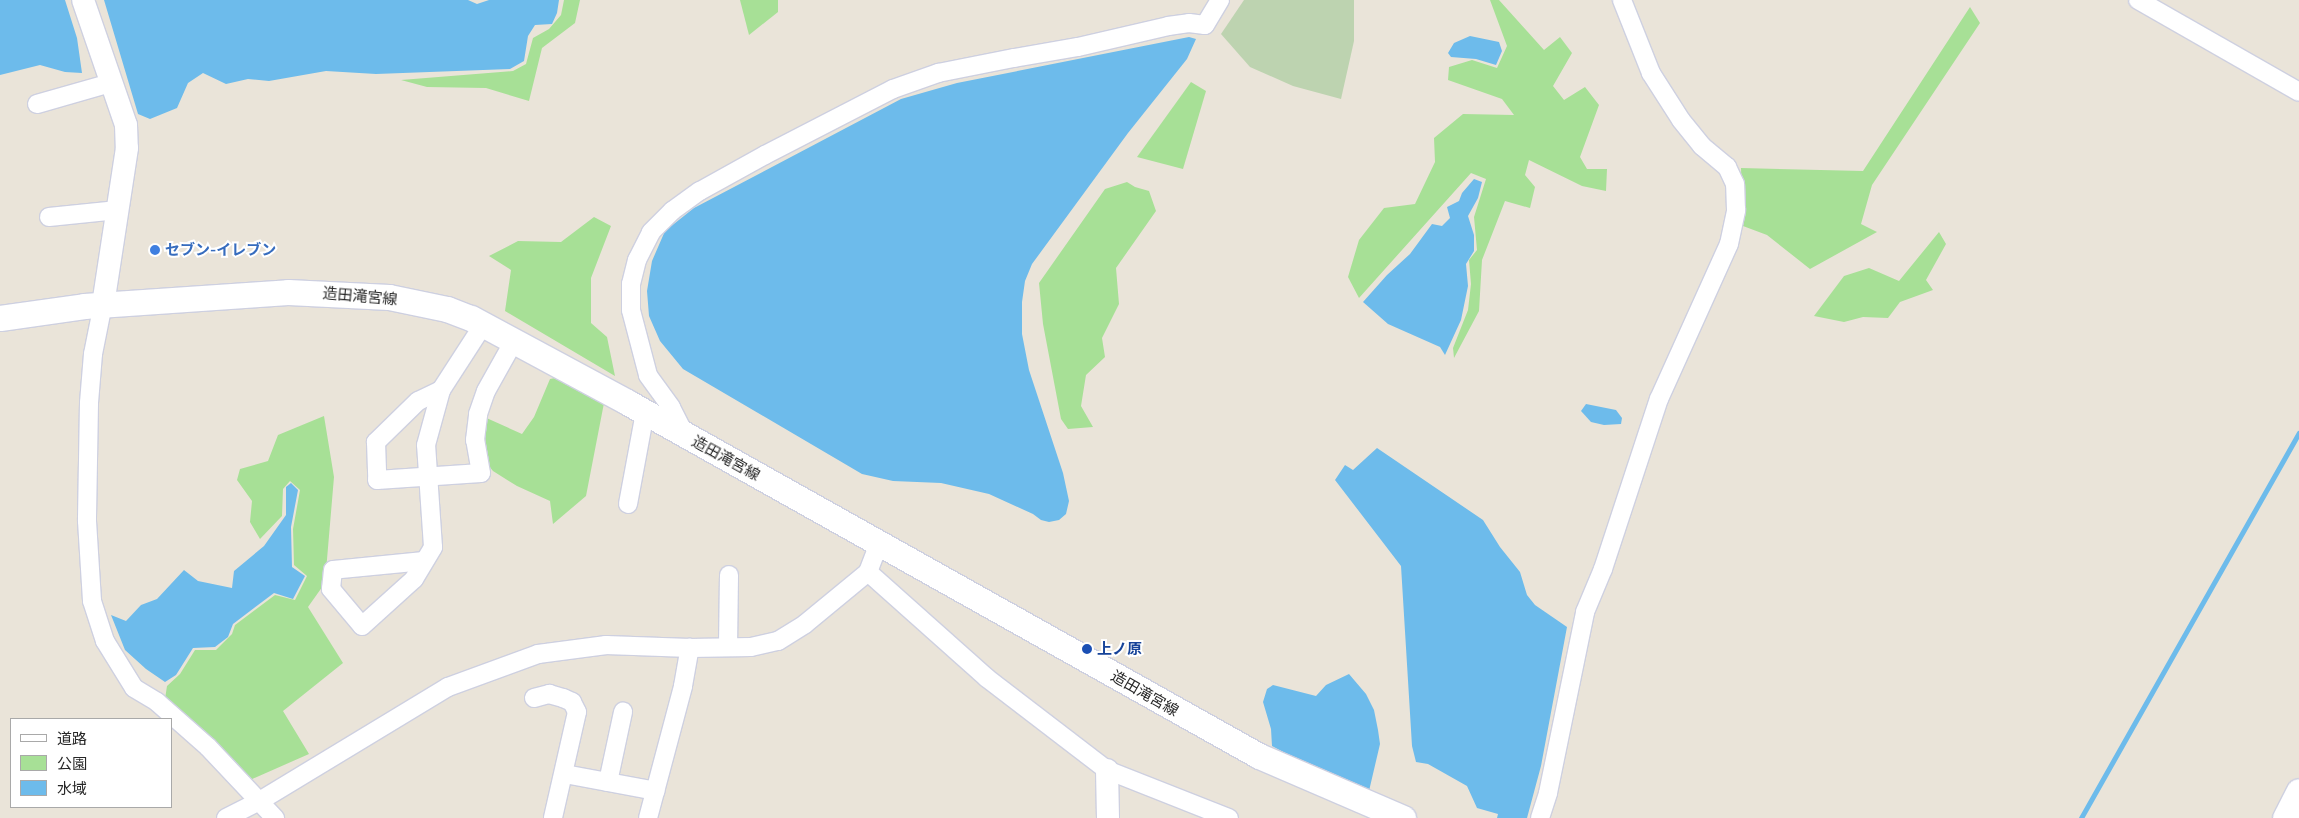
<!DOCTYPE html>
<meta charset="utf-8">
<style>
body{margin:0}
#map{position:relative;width:2299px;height:818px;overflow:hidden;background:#eae4d9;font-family:"Exo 2","Noto Sans JP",sans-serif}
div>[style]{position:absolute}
.green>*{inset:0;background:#a7e096}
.cemetery>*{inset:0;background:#bdd3b0}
.water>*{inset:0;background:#6dbbeb}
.stream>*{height:4.5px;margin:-2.25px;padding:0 2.25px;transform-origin:2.25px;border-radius:2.25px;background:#6dbbeb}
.roads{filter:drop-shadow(1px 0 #ced0e0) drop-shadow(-1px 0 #ced0e0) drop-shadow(0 1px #ced0e0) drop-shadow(0 -1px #ced0e0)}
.minor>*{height:18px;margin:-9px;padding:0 9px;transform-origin:9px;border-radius:9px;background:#fff}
.tertiary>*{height:22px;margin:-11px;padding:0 11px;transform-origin:11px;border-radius:11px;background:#fff}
.secondary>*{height:25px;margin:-12.5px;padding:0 12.5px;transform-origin:12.5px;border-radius:12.5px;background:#fff}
.dots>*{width:14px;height:14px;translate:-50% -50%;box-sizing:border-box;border:2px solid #fff;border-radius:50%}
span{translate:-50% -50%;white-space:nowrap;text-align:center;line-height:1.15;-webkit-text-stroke:4px #fff;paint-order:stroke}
.shop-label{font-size:15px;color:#366cbe;font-weight:700}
.left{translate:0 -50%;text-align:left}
.street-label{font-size:15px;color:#272727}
.transit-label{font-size:15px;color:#164399;font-weight:700}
.legend{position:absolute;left:10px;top:718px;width:162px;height:90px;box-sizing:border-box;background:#fff;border:1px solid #a9a9a9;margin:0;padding:6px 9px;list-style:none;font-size:15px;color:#272727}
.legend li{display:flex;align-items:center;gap:10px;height:25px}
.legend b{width:25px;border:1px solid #a9a9a9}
</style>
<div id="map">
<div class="green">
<div style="clip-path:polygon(564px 0,580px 0,575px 23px,542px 48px,529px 101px,486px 88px,427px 87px,401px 80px,513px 71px,526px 64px,533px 38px,549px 29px,561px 15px)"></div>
<div style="clip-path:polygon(740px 0,778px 0,778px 12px,749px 35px)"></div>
<div style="clip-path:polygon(1490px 0,1499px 0,1544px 50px,1560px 37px,1572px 53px,1553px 86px,1564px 100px,1585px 87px,1599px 105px,1580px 157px,1587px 169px,1607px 169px,1606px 191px,1582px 186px,1529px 160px,1525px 175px,1535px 187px,1530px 208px,1505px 201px,1482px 260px,1479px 311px,1454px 358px,1453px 348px,1468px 310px,1471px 284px,1469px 260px,1477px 250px,1474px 217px,1486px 179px,1471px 173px,1359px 298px,1348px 277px,1359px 240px,1384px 208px,1415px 204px,1435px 162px,1434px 138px,1463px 114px,1514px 115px,1502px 99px,1448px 80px,1449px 67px,1472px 60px,1497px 68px,1507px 46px)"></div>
<div style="clip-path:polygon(1970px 7px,1980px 23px,1872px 185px,1861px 224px,1877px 232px,1810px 269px,1767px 235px,1743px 226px,1741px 168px,1863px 171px)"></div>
<div style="clip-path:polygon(1191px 82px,1206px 91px,1183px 169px,1137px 157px)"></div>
<div style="clip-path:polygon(1127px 182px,1135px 187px,1149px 191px,1156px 211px,1116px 268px,1119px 304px,1102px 338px,1105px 357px,1086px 375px,1081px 406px,1093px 427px,1068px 429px,1061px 419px,1043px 324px,1039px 283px,1105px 189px)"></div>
<div style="clip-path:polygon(594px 217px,611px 226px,591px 278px,591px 323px,607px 337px,615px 376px,505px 311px,511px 270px,489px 256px,518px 241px,561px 242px)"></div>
<div style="clip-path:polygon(1939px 232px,1946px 244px,1926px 280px,1933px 290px,1900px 302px,1888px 318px,1863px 317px,1844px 322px,1814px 316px,1844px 276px,1869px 268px,1899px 281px)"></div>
<div style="clip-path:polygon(565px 376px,604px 403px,586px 496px,553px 524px,550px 501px,517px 486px,493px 471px,483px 459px,482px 416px,522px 434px,534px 417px,550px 379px)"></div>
<div style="clip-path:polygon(324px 416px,334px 477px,325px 583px,308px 607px,343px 663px,283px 711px,309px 754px,250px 780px,165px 699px,167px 686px,180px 674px,195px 650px,216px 650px,232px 634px,235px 625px,275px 595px,295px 600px,307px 576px,294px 565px,293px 529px,300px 490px,290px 481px,283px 489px,282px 516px,260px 539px,250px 522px,252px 501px,237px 480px,240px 469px,268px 461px,278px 435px)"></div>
</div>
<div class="cemetery">
<div style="clip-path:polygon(1244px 0,1354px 0,1354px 41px,1341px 99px,1293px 86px,1250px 67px,1221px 34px)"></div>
</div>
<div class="water">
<div style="clip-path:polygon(0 0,65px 0,77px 38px,82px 73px,65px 72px,40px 65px,0 75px)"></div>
<div style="clip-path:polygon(104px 0,468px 0,477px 4px,489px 0,559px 0,557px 13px,552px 24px,535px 25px,528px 36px,524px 61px,510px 69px,376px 74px,326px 71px,269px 81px,248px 79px,226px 84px,203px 73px,188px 83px,177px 108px,150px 119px,138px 114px)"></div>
<div style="clip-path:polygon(1470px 36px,1499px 42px,1502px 51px,1496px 65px,1476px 59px,1451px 57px,1448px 53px,1454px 43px)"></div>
<div style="clip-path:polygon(1189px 37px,1196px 39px,1187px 59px,1128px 133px,1032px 264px,1025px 281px,1022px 302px,1022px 334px,1029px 370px,1063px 473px,1069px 501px,1066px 514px,1059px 520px,1049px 522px,1041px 520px,1033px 514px,989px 494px,941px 483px,893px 481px,862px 474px,683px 369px,660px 341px,649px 316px,647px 291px,652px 261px,665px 231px,694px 208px,901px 99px,957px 83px)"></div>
<div style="clip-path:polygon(1474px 179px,1482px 182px,1478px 198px,1468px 216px,1474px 235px,1474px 251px,1466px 264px,1468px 286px,1461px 320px,1445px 355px,1440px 347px,1388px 324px,1363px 302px,1387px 275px,1410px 254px,1432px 224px,1442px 226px,1450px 218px,1447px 207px,1459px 201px,1462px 193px)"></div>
<div style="clip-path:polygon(1586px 404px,1616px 410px,1622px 418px,1621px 424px,1604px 425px,1591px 422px,1581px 411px)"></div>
<div style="clip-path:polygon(1377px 448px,1483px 520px,1500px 547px,1520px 572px,1527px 595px,1535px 605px,1567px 627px,1541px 766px,1527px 818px,1497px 818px,1498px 814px,1477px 808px,1467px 786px,1428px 764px,1416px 762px,1412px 746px,1401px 566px,1335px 480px,1345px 465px,1353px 470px)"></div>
<div style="clip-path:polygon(291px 483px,298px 490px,291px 527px,292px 567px,305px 576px,293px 599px,274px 593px,233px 624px,228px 637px,215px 647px,193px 648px,176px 675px,165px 682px,146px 669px,125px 650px,111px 615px,126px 621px,141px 605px,157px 599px,184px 570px,198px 581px,232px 588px,234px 571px,264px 546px,286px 515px,286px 487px)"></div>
<div style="clip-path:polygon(1349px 674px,1366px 694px,1374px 710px,1378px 730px,1380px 744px,1369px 791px,1302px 762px,1272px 746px,1271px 729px,1263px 702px,1267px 689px,1273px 685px,1316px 696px,1326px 685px)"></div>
</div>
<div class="stream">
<div style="left:2081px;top:818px;width:442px;rotate:-60.5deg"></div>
</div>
<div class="roads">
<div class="minor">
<div style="left:2138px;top:0;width:185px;rotate:29.7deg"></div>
<div style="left:37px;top:104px;width:76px;rotate:-16deg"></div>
<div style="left:49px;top:217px;width:69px;rotate:-5.8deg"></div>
<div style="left:103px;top:304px;width:51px;rotate:101.3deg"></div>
<div style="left:93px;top:354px;width:49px;rotate:94.7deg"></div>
<div style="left:89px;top:403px;width:118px;rotate:91deg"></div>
<div style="left:87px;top:521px;width:80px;rotate:86.4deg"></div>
<div style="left:92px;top:601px;width:42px;rotate:72deg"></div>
<div style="left:105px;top:641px;width:55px;rotate:58.3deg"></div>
<div style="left:134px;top:688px;width:27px;rotate:31deg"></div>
<div style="left:157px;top:702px;width:68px;rotate:41.4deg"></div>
<div style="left:208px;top:747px;width:98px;rotate:46.7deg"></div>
<div style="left:441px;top:390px;width:25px;rotate:154deg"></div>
<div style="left:418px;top:401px;width:59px;rotate:135.7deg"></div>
<div style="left:376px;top:442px;width:38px;rotate:88deg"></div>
<div style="left:377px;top:480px;width:104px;rotate:-3.9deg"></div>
<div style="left:481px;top:473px;width:34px;rotate:-100deg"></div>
<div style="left:475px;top:440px;width:26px;rotate:-83deg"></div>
<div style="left:478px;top:414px;width:24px;rotate:-71deg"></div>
<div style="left:486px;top:391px;width:57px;rotate:-60.8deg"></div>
<div style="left:685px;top:435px;width:31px;rotate:-117deg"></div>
<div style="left:671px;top:407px;width:39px;rotate:-126deg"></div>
<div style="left:648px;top:375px;width:67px;rotate:-104.7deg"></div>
<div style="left:631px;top:310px;width:26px;rotate:-90deg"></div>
<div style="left:631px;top:284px;width:25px;rotate:-76deg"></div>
<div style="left:637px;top:260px;width:31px;rotate:-63deg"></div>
<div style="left:651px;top:232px;width:30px;rotate:-45deg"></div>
<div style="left:672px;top:211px;width:34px;rotate:-36deg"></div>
<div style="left:700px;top:191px;width:74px;rotate:-29deg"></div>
<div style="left:765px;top:155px;width:144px;rotate:-27.3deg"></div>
<div style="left:893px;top:89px;width:48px;rotate:-19.6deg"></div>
<div style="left:938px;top:73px;width:77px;rotate:-11.2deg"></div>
<div style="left:1014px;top:58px;width:65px;rotate:-9.8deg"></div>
<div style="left:1078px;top:47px;width:92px;rotate:-13.1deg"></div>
<div style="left:1168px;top:26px;width:21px;rotate:-8deg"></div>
<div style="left:1189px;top:23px;width:16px;rotate:7deg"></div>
<div style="left:1205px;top:25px;width:29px;rotate:-59deg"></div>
<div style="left:628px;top:504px;width:94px;rotate:-79.5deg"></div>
<div style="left:424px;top:561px;width:91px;rotate:174.4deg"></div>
<div style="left:333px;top:570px;width:19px;rotate:96deg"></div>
<div style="left:331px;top:589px;width:48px;rotate:50deg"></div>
<div style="left:362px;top:626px;width:70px;rotate:-42.1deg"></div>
<div style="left:414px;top:579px;width:37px;rotate:-59deg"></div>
<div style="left:433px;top:547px;width:102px;rotate:-93.9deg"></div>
<div style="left:426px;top:445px;width:57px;rotate:-74.7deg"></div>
<div style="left:441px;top:390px;width:77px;rotate:-57.1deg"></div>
<div style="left:868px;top:572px;width:159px;rotate:41.7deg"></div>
<div style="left:987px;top:678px;width:151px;rotate:37.5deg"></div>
<div style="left:1107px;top:770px;width:131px;rotate:21.5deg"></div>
<div style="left:728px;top:647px;width:72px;rotate:-89.2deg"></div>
<div style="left:534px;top:698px;width:16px;rotate:-15deg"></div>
<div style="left:549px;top:694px;width:15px;rotate:16deg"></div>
<div style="left:563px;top:698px;width:10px;rotate:24deg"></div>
<div style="left:572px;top:702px;width:11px;rotate:63deg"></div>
<div style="left:577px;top:712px;width:109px;rotate:102.8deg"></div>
<div style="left:570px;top:775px;width:87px;rotate:10.5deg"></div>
<div style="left:608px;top:782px;width:72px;rotate:-77.9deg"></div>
<div style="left:226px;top:818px;width:36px;rotate:-27deg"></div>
<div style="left:258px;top:802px;width:222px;rotate:-31.2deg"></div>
<div style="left:448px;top:687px;width:96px;rotate:-20.1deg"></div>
<div style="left:538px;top:654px;width:69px;rotate:-7.5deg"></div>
<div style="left:606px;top:645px;width:84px;rotate:2deg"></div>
<div style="left:690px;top:648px;width:61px;rotate:-0.9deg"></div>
<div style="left:751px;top:647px;width:28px;rotate:-13deg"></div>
<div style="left:778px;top:641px;width:32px;rotate:-32deg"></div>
<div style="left:805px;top:624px;width:82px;rotate:-39.5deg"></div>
<div style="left:868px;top:572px;width:31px;rotate:-69deg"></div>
<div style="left:648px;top:818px;width:137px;rotate:-75.1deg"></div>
<div style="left:683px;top:686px;width:39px;rotate:-80deg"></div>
<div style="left:1540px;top:818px;width:26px;rotate:-72deg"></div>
<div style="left:1548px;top:793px;width:185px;rotate:-78.4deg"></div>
<div style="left:1585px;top:612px;width:47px;rotate:-67.3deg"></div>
<div style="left:1603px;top:569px;width:179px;rotate:-71.8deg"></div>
<div style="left:1659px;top:399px;width:170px;rotate:-65.7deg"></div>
<div style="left:1729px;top:244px;width:35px;rotate:-78deg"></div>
<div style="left:1736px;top:210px;width:26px;rotate:-92deg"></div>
<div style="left:1735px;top:184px;width:19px;rotate:-115deg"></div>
<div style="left:1727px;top:167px;width:33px;rotate:-140deg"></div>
<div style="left:1702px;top:146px;width:33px;rotate:-129deg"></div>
<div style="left:1681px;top:120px;width:56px;rotate:-122.6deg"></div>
<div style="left:1651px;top:73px;width:79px;rotate:-111.7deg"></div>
</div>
<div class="tertiary">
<div style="left:83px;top:0;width:132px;rotate:71deg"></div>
<div style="left:126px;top:125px;width:23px;rotate:88deg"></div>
<div style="left:127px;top:148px;width:158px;rotate:98.7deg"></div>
<div style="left:1107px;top:770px;width:48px;rotate:88.8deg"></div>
</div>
<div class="secondary">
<div style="left:0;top:318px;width:85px;rotate:-8.1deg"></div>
<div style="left:84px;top:306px;width:204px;rotate:-3.9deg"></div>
<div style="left:288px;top:292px;width:101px;rotate:2.8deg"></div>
<div style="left:389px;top:297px;width:59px;rotate:11.7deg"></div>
<div style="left:447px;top:309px;width:26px;rotate:21deg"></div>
<div style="left:471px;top:318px;width:177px;rotate:28.3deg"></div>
<div style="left:627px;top:402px;width:724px;rotate:29.25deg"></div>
<div style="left:1259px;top:756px;width:157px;rotate:23.3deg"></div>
<div style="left:2285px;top:818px;width:30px;rotate:-63deg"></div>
</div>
</div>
<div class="dots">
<div style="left:155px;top:250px;background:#3f7fe0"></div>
<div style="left:1087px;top:649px;background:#1a4fb4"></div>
</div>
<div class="shop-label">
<span class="left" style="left:165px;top:250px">セブン-イレブン</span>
</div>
<div class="street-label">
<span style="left:360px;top:296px;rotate:5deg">造田滝宮線</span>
<span style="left:726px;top:458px;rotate:29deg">造田滝宮線</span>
<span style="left:1145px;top:693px;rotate:30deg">造田滝宮線</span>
</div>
<div class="transit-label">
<span class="left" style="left:1097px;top:649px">上ノ原</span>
</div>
<ul class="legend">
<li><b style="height:6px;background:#fff"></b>道路</li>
<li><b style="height:14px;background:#a7e096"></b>公園</li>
<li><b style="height:14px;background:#6dbbeb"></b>水域</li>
</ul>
</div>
